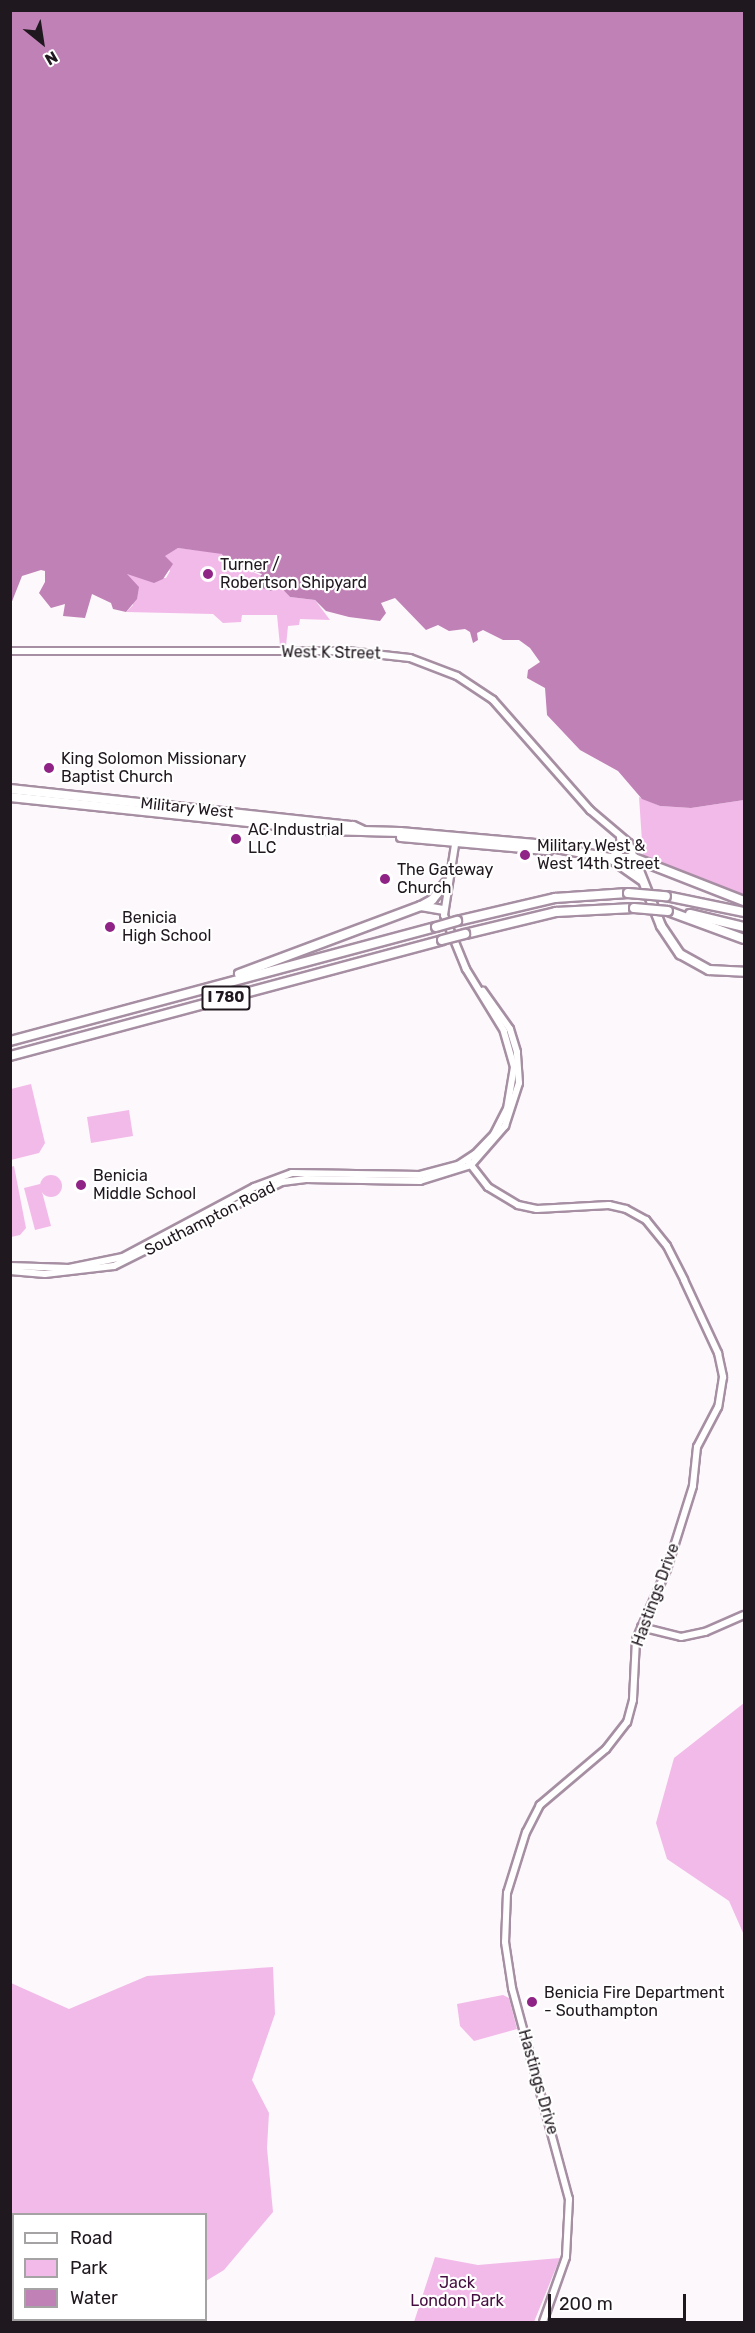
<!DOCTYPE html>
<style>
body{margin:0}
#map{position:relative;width:755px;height:2333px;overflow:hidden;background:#fdf8fc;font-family:Rubik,sans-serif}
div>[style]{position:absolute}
.green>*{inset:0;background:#f2bae9}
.round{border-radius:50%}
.water>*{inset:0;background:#c081b6}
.roads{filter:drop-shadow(2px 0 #a68fa2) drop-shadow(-2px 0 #a68fa2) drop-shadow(0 2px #a68fa2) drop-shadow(0 -2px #a68fa2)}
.minor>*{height:6px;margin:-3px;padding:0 3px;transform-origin:3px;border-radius:3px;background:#fff}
.major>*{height:8px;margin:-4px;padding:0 4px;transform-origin:4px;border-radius:4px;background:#fff}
.highway>*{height:8px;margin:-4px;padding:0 4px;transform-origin:4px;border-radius:4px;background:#fff}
.bridges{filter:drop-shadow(2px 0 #a68fa2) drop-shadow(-2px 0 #a68fa2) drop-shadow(0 2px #a68fa2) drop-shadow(0 -2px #a68fa2)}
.highway-bridge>*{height:8px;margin:-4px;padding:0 4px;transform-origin:4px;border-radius:4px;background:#fff}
.dots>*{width:16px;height:16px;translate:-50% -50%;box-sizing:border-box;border:3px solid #fff;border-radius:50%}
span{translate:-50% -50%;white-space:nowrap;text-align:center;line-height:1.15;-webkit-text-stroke:4.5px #fff;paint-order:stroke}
.shield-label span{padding:2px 4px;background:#fff;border:2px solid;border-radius:4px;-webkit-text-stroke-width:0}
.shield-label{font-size:15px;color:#20181f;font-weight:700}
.poi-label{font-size:16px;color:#20181f}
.left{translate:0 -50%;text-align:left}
.street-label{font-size:16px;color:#20181f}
.park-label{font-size:16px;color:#460e41}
.frame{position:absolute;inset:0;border:12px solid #20181f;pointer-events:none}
.legend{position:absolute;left:12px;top:2213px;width:195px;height:108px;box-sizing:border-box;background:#fff;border:2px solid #a6a3a5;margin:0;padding:8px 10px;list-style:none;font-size:18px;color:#20181f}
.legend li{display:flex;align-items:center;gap:12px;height:30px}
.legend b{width:30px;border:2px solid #a6a3a5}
.north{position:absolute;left:12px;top:12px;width:60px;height:60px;-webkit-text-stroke:4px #fff;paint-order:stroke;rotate:150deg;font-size:16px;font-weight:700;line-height:24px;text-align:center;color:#20181f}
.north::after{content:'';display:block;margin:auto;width:21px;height:27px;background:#20181f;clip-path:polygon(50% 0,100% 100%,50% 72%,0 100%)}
.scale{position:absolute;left:548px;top:2294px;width:138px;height:27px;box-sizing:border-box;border:3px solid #20181f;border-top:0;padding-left:8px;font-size:18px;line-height:21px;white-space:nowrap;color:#20181f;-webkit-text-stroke:4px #fff;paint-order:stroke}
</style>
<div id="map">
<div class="green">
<div style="clip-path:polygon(178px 548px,223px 553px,236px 565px,277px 582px,290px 597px,315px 600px,330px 620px,300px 619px,299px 625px,288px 626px,286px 646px,280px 646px,277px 615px,242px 615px,241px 622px,223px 623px,213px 614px,126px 612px,133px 605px,127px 574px,166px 578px,170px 571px,164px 556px)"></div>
<div style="clip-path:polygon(639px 797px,660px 806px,691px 808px,744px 800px,744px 897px,643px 856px)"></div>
<div style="clip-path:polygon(31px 1084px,45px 1143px,39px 1153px,11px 1160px,11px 1089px)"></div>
<div style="clip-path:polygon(129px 1110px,133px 1136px,91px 1143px,87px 1117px)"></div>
<div style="clip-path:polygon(14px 1166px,26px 1228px,20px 1235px,11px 1237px,11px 1167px)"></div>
<div class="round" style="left:40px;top:1175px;width:22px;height:22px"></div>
<div style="clip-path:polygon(40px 1184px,51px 1226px,35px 1230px,24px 1188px)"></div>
<div style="clip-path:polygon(744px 1703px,744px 1935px,729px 1901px,667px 1859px,656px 1823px,674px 1758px)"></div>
<div style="clip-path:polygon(273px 1967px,275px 2014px,252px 2080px,269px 2113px,267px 2148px,273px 2212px,224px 2270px,206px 2281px,206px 2214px,14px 2214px,14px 2320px,114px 2320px,11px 2322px,11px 1983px,69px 2009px,147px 1976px)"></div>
<div style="clip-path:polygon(503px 1995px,509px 1998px,517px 2029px,474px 2041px,460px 2026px,457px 2004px)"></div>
<div style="clip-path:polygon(435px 2257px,478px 2265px,560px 2258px,534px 2322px,414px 2322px)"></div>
</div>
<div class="water">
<div style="clip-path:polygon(11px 10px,744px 11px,744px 800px,691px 808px,660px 806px,642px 799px,618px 771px,580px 750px,547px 715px,545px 688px,527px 678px,528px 670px,540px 662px,530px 648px,519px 640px,503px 640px,483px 630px,477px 633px,478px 640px,473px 643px,470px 632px,465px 629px,449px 631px,438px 625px,426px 630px,395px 598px,381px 603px,386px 613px,380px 621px,349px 617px,326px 611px,315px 600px,290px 597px,277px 583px,271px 591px,262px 588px,257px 581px,262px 574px,227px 562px,222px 554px,178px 548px,165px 556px,173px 564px,163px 579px,154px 583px,127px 574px,139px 587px,137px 599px,126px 612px,113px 609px,111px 603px,92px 594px,85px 618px,63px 616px,65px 604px,51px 608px,39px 593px,45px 582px,45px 571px,41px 570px,22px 576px,11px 604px)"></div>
</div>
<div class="roads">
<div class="minor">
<div style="left:10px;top:651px;width:337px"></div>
<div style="left:347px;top:651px;width:63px;rotate:6.3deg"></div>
<div style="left:410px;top:658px;width:50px;rotate:21deg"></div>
<div style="left:457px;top:676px;width:43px;rotate:33.7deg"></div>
<div style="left:493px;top:700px;width:147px;rotate:48.6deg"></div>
<div style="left:590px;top:810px;width:51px;rotate:40.2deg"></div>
<div style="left:629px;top:843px;width:16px;rotate:72deg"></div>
<div style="left:610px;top:858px;width:14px;rotate:-34deg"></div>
<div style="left:622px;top:850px;width:13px;rotate:-99deg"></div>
<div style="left:467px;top:1160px;width:34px;rotate:52deg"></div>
<div style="left:488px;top:1187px;width:35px;rotate:31deg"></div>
<div style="left:518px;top:1205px;width:19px;rotate:12deg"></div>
<div style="left:537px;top:1209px;width:72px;rotate:-3.2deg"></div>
<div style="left:609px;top:1205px;width:17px;rotate:13deg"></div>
<div style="left:626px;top:1209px;width:23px;rotate:29deg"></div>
<div style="left:646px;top:1220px;width:33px;rotate:51deg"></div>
<div style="left:667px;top:1246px;width:38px;rotate:63deg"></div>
<div style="left:684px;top:1280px;width:81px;rotate:65deg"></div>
<div style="left:718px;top:1353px;width:25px;rotate:78deg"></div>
<div style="left:723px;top:1377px;width:30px;rotate:99deg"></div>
<div style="left:718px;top:1407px;width:45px;rotate:117.7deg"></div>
<div style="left:697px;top:1447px;width:39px;rotate:96deg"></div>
<div style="left:693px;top:1486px;width:87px;rotate:107.4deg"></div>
<div style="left:667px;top:1569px;width:77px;rotate:113.6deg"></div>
<div style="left:636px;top:1640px;width:60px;rotate:92.9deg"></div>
<div style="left:633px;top:1700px;width:23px;rotate:105deg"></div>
<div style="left:627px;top:1722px;width:34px;rotate:128deg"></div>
<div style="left:606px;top:1749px;width:87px;rotate:139.7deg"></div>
<div style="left:540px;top:1805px;width:30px;rotate:117deg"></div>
<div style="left:526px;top:1832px;width:64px;rotate:107.3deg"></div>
<div style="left:507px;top:1893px;width:49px;rotate:92.3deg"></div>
<div style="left:505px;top:1942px;width:47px;rotate:81.3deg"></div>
<div style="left:512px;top:1988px;width:219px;rotate:74.9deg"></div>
<div style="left:569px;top:2199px;width:58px;rotate:93deg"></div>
<div style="left:566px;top:2257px;width:69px;rotate:109.5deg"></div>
<div style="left:10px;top:1266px;width:59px;rotate:1.9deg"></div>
<div style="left:69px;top:1268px;width:55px;rotate:-11.5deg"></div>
<div style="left:123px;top:1257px;width:149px;rotate:-28.1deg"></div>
<div style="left:254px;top:1187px;width:40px;rotate:-20.2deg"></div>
<div style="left:292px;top:1173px;width:128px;rotate:0.9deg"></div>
<div style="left:420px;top:1175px;width:39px;rotate:-15deg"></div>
<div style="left:458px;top:1165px;width:20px;rotate:-33deg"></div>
<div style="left:475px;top:1154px;width:28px;rotate:-46deg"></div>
<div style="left:494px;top:1134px;width:28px;rotate:-63deg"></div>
<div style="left:507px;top:1109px;width:43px;rotate:-80.5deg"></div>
<div style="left:514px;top:1067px;width:37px;rotate:-106deg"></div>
<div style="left:504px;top:1031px;width:73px;rotate:-121.5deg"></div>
<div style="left:466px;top:969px;width:58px;rotate:-112.2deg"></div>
<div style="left:444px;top:915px;width:78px;rotate:-81.1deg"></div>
<div style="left:10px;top:1271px;width:35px;rotate:5deg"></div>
<div style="left:45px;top:1274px;width:69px;rotate:-6.6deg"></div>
<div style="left:114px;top:1266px;width:188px;rotate:-26.6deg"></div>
<div style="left:282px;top:1182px;width:24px;rotate:-7deg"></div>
<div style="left:306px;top:1179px;width:114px;rotate:1deg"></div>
<div style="left:420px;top:1181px;width:53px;rotate:-17.4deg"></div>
<div style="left:471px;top:1165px;width:52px;rotate:-48.9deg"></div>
<div style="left:505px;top:1126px;width:45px;rotate:-72deg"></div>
<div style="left:519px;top:1083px;width:31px;rotate:-94deg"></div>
<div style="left:517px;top:1052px;width:24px;rotate:-107deg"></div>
<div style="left:510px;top:1029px;width:47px;rotate:-125.4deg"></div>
<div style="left:641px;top:1627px;width:41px;rotate:14deg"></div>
<div style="left:681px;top:1637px;width:25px;rotate:-12deg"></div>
<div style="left:705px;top:1632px;width:43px;rotate:-23.6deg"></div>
</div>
<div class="major">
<div style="left:10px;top:789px;width:345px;rotate:6.2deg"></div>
<div style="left:353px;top:826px;width:10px;rotate:24deg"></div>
<div style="left:10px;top:797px;width:316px;rotate:6deg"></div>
<div style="left:324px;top:830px;width:76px;rotate:1.5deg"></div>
<div style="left:400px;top:832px;width:136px;rotate:5.1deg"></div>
<div style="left:535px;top:844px;width:76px;rotate:10.6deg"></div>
<div style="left:610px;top:858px;width:24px"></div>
<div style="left:401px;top:837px;width:148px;rotate:5.1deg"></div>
</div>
<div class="highway">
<div style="left:610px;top:858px;width:38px;rotate:35deg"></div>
<div style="left:634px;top:858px;width:73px;rotate:68.3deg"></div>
<div style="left:661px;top:926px;width:34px;rotate:56deg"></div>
<div style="left:680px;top:954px;width:33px;rotate:29deg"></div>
<div style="left:709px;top:970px;width:35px;rotate:3deg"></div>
<div style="left:634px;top:858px;width:118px;rotate:21.4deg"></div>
<div style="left:666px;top:896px;width:80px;rotate:11.6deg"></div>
<div style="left:421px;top:906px;width:22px;rotate:10deg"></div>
<div style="left:668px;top:911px;width:81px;rotate:20.2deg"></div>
<div style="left:690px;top:914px;width:56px;rotate:13.5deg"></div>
<div style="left:457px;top:921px;width:101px;rotate:-13.2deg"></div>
<div style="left:555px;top:898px;width:73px;rotate:-3.9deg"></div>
<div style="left:465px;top:934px;width:94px;rotate:-13.6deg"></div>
<div style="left:556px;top:912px;width:78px;rotate:-2.9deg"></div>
<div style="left:239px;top:974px;width:194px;rotate:-20.5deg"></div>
<div style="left:421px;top:906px;width:13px;rotate:-29deg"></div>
<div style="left:432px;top:900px;width:22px;rotate:-51deg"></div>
<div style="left:10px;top:1041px;width:441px;rotate:-15deg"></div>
<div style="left:10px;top:1056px;width:447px;rotate:-15deg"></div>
</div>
</div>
<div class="bridges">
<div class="highway-bridge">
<div style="left:628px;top:893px;width:38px;rotate:5deg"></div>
<div style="left:634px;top:908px;width:34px;rotate:5deg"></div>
<div style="left:436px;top:927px;width:22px;rotate:-16deg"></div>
<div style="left:442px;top:940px;width:24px;rotate:-15deg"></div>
</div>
</div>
<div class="dots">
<div style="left:208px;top:574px;background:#902386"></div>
<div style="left:49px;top:768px;background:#902386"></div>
<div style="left:236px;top:839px;background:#902386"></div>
<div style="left:525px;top:855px;background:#902386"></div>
<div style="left:385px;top:879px;background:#902386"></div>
<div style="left:110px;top:927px;background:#902386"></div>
<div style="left:81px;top:1185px;background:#902386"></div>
<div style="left:532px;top:2002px;background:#902386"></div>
</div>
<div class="shield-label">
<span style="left:226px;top:998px">I 780</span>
</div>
<div class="poi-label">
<span class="left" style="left:220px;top:574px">Turner /<br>Robertson Shipyard</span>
<span class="left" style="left:61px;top:768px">King Solomon Missionary<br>Baptist Church</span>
<span class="left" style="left:248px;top:839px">AC Industrial<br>LLC</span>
<span class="left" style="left:537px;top:855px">Military West &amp;<br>West 14th Street</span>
<span class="left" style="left:397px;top:879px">The Gateway<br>Church</span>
<span class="left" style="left:122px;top:927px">Benicia<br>High School</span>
<span class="left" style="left:93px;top:1185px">Benicia<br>Middle School</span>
<span class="left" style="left:544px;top:2002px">Benicia Fire Department<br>- Southampton</span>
</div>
<div class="street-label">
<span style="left:331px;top:653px;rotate:1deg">West K Street</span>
<span style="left:187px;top:808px;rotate:6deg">Military West</span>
<span style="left:210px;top:1219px;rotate:-27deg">Southampton Road</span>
<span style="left:656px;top:1595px;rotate:-70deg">Hastings Drive</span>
<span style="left:538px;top:2082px;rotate:74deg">Hastings Drive</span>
</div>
<div class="park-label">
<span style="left:457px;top:2292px">Jack<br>London Park</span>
</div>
<div class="frame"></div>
<ul class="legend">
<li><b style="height:8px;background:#fff"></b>Road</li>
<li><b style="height:16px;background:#f2bae9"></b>Park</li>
<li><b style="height:16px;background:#c081b6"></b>Water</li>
</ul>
<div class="north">N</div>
<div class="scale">200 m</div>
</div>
